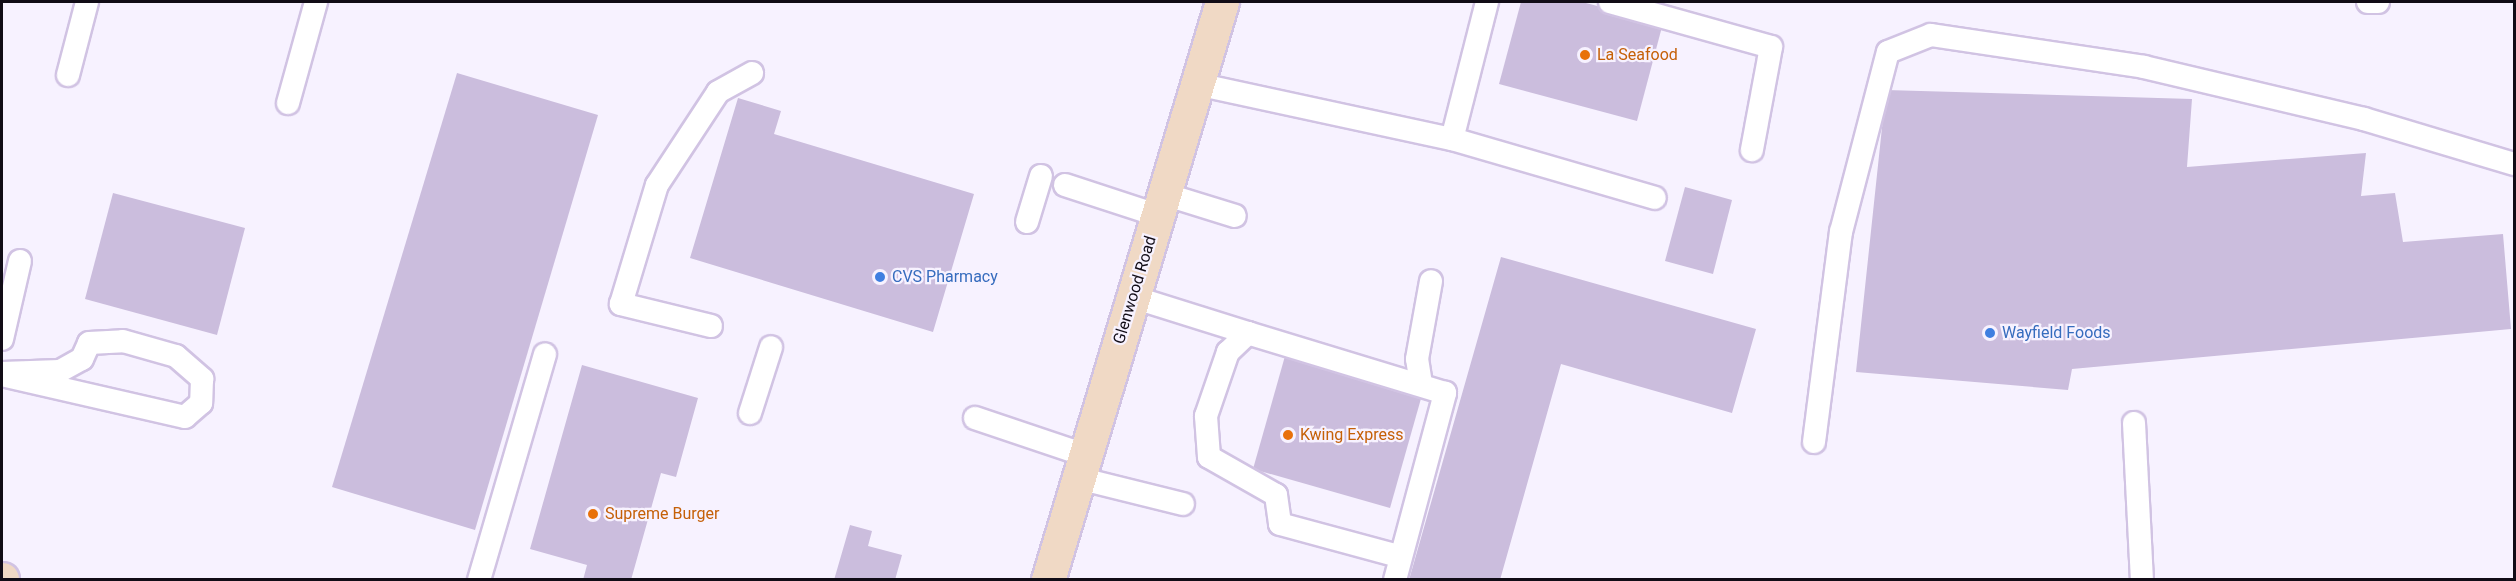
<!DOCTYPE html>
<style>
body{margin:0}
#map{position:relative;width:2516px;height:581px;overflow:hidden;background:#f7f2ff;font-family:Roboto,sans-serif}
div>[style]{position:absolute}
.building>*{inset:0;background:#cbbddd}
.roads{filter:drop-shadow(2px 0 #d1c3e3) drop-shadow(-2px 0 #d1c3e3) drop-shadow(0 2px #d1c3e3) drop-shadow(0 -2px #d1c3e3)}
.service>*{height:22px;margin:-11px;padding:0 11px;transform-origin:11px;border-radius:11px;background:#fff}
.secondary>*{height:33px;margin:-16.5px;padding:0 16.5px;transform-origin:16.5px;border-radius:16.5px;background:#f0d9c5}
.dots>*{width:16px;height:16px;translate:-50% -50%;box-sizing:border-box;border:3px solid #f7f2ff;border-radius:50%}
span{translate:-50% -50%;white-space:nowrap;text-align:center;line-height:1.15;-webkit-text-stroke:4.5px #f7f2ff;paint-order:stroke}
.food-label{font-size:16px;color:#c56008}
.left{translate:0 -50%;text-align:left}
.shop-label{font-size:16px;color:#366cbe}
.street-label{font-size:16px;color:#110c16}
.frame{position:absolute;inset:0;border:3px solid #110c16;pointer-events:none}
</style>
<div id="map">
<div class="building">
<div style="clip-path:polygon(1521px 2px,1582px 2px,1663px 23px,1637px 121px,1499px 84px)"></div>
<div style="clip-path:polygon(457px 73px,598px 115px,475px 530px,332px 487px)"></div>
<div style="clip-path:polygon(1886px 90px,2192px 99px,2187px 167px,2366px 153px,2361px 196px,2395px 193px,2403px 242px,2503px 234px,2511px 329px,2072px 369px,2068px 390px,1856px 372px)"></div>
<div style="clip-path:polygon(738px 98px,781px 111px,774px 134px,974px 194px,933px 332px,690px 258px)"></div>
<div style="clip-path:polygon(1685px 187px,1732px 200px,1713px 274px,1665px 261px)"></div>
<div style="clip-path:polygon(113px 193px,245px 228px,217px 335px,85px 299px)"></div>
<div style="clip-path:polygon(1501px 257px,1756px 329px,1732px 413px,1561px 364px,1500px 580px,1409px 580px)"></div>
<div style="clip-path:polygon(1285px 356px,1422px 395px,1390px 508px,1253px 469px)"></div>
<div style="clip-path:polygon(582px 365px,698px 398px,676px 477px,661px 473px,631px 580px,583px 580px,587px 565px,530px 549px)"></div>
<div style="clip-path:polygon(850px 525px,872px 531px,868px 546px,902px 555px,895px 580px,834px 580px)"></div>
</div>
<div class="roads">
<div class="service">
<div style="left:1487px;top:2px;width:141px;rotate:104.3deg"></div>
<div style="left:1452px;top:139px;width:211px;rotate:16.2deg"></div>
<div style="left:1610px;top:2px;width:167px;rotate:15.6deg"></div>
<div style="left:1771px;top:47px;width:105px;rotate:100.5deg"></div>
<div style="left:2368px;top:2px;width:10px"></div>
<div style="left:68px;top:75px;width:75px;rotate:-75.4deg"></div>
<div style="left:1197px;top:84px;width:261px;rotate:12.2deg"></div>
<div style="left:288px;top:103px;width:105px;rotate:-74.5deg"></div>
<div style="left:1065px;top:185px;width:97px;rotate:18.1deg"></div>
<div style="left:1164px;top:194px;width:74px;rotate:17.2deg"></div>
<div style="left:1027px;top:222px;width:48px;rotate:-73.1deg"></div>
<div style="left:1133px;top:297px;width:121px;rotate:17.4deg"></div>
<div style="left:711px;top:326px;width:93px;rotate:-166.3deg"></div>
<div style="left:621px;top:304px;width:124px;rotate:-73.2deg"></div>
<div style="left:657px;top:185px;width:111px;rotate:-56.7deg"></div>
<div style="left:718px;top:92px;width:39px;rotate:-29deg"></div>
<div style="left:2px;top:339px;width:80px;rotate:-77deg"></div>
<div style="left:2px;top:373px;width:58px;rotate:-2deg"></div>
<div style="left:60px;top:371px;width:25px;rotate:-29deg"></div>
<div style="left:82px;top:359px;width:17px;rotate:-66deg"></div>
<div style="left:89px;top:343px;width:34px;rotate:-3deg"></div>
<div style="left:123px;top:341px;width:55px;rotate:15.8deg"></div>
<div style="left:176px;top:356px;width:35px;rotate:41deg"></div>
<div style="left:202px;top:379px;width:24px;rotate:92deg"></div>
<div style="left:201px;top:403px;width:21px;rotate:139deg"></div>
<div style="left:185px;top:417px;width:188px;rotate:-167.1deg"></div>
<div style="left:1421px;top:384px;width:25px;rotate:-99deg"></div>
<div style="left:1417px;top:359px;width:79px;rotate:-79.8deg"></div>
<div style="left:750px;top:413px;width:69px;rotate:-72.3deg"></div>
<div style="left:975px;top:418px;width:116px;rotate:18.6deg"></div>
<div style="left:2134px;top:423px;width:157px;rotate:87.1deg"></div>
<div style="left:1814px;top:442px;width:212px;rotate:-82.7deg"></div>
<div style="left:1841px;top:232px;width:186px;rotate:-75.4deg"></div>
<div style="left:1888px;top:52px;width:46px;rotate:-21.6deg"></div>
<div style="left:1931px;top:35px;width:215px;rotate:8.5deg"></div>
<div style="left:2144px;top:67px;width:226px;rotate:13.3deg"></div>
<div style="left:2364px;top:119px;width:157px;rotate:16.7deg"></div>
<div style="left:1078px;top:478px;width:108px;rotate:13.9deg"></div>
<div style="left:479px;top:580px;width:235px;rotate:-73.7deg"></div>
<div style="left:1395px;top:580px;width:194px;rotate:-75deg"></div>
<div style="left:1445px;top:393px;width:206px;rotate:-163.1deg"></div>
<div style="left:1248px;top:333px;width:28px;rotate:136deg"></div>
<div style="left:1228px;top:352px;width:68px;rotate:109deg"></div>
<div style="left:1206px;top:416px;width:41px;rotate:85.8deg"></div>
<div style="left:1209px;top:457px;width:77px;rotate:29.6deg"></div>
<div style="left:1276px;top:495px;width:29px;rotate:82deg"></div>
<div style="left:1280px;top:524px;width:123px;rotate:15.1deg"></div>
</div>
<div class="secondary">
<div style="left:2px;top:579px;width:1px;rotate:90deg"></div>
<div style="left:1048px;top:580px;width:604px;rotate:-73.25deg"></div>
</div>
</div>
<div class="dots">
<div style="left:1585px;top:55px;background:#e8710a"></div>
<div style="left:880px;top:277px;background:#3f7fe0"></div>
<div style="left:1990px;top:333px;background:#3f7fe0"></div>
<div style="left:1288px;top:435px;background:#e8710a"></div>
<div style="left:593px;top:514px;background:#e8710a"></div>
</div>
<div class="food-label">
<span class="left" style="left:1597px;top:55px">La Seafood</span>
<span class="left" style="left:1300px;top:435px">Kwing Express</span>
<span class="left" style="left:605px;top:514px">Supreme Burger</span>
</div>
<div class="shop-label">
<span class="left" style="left:892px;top:277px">CVS Pharmacy</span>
<span class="left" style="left:2002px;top:333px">Wayfield Foods</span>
</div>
<div class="street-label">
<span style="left:1135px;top:290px;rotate:-73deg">Glenwood Road</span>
</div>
<div class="frame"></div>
</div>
